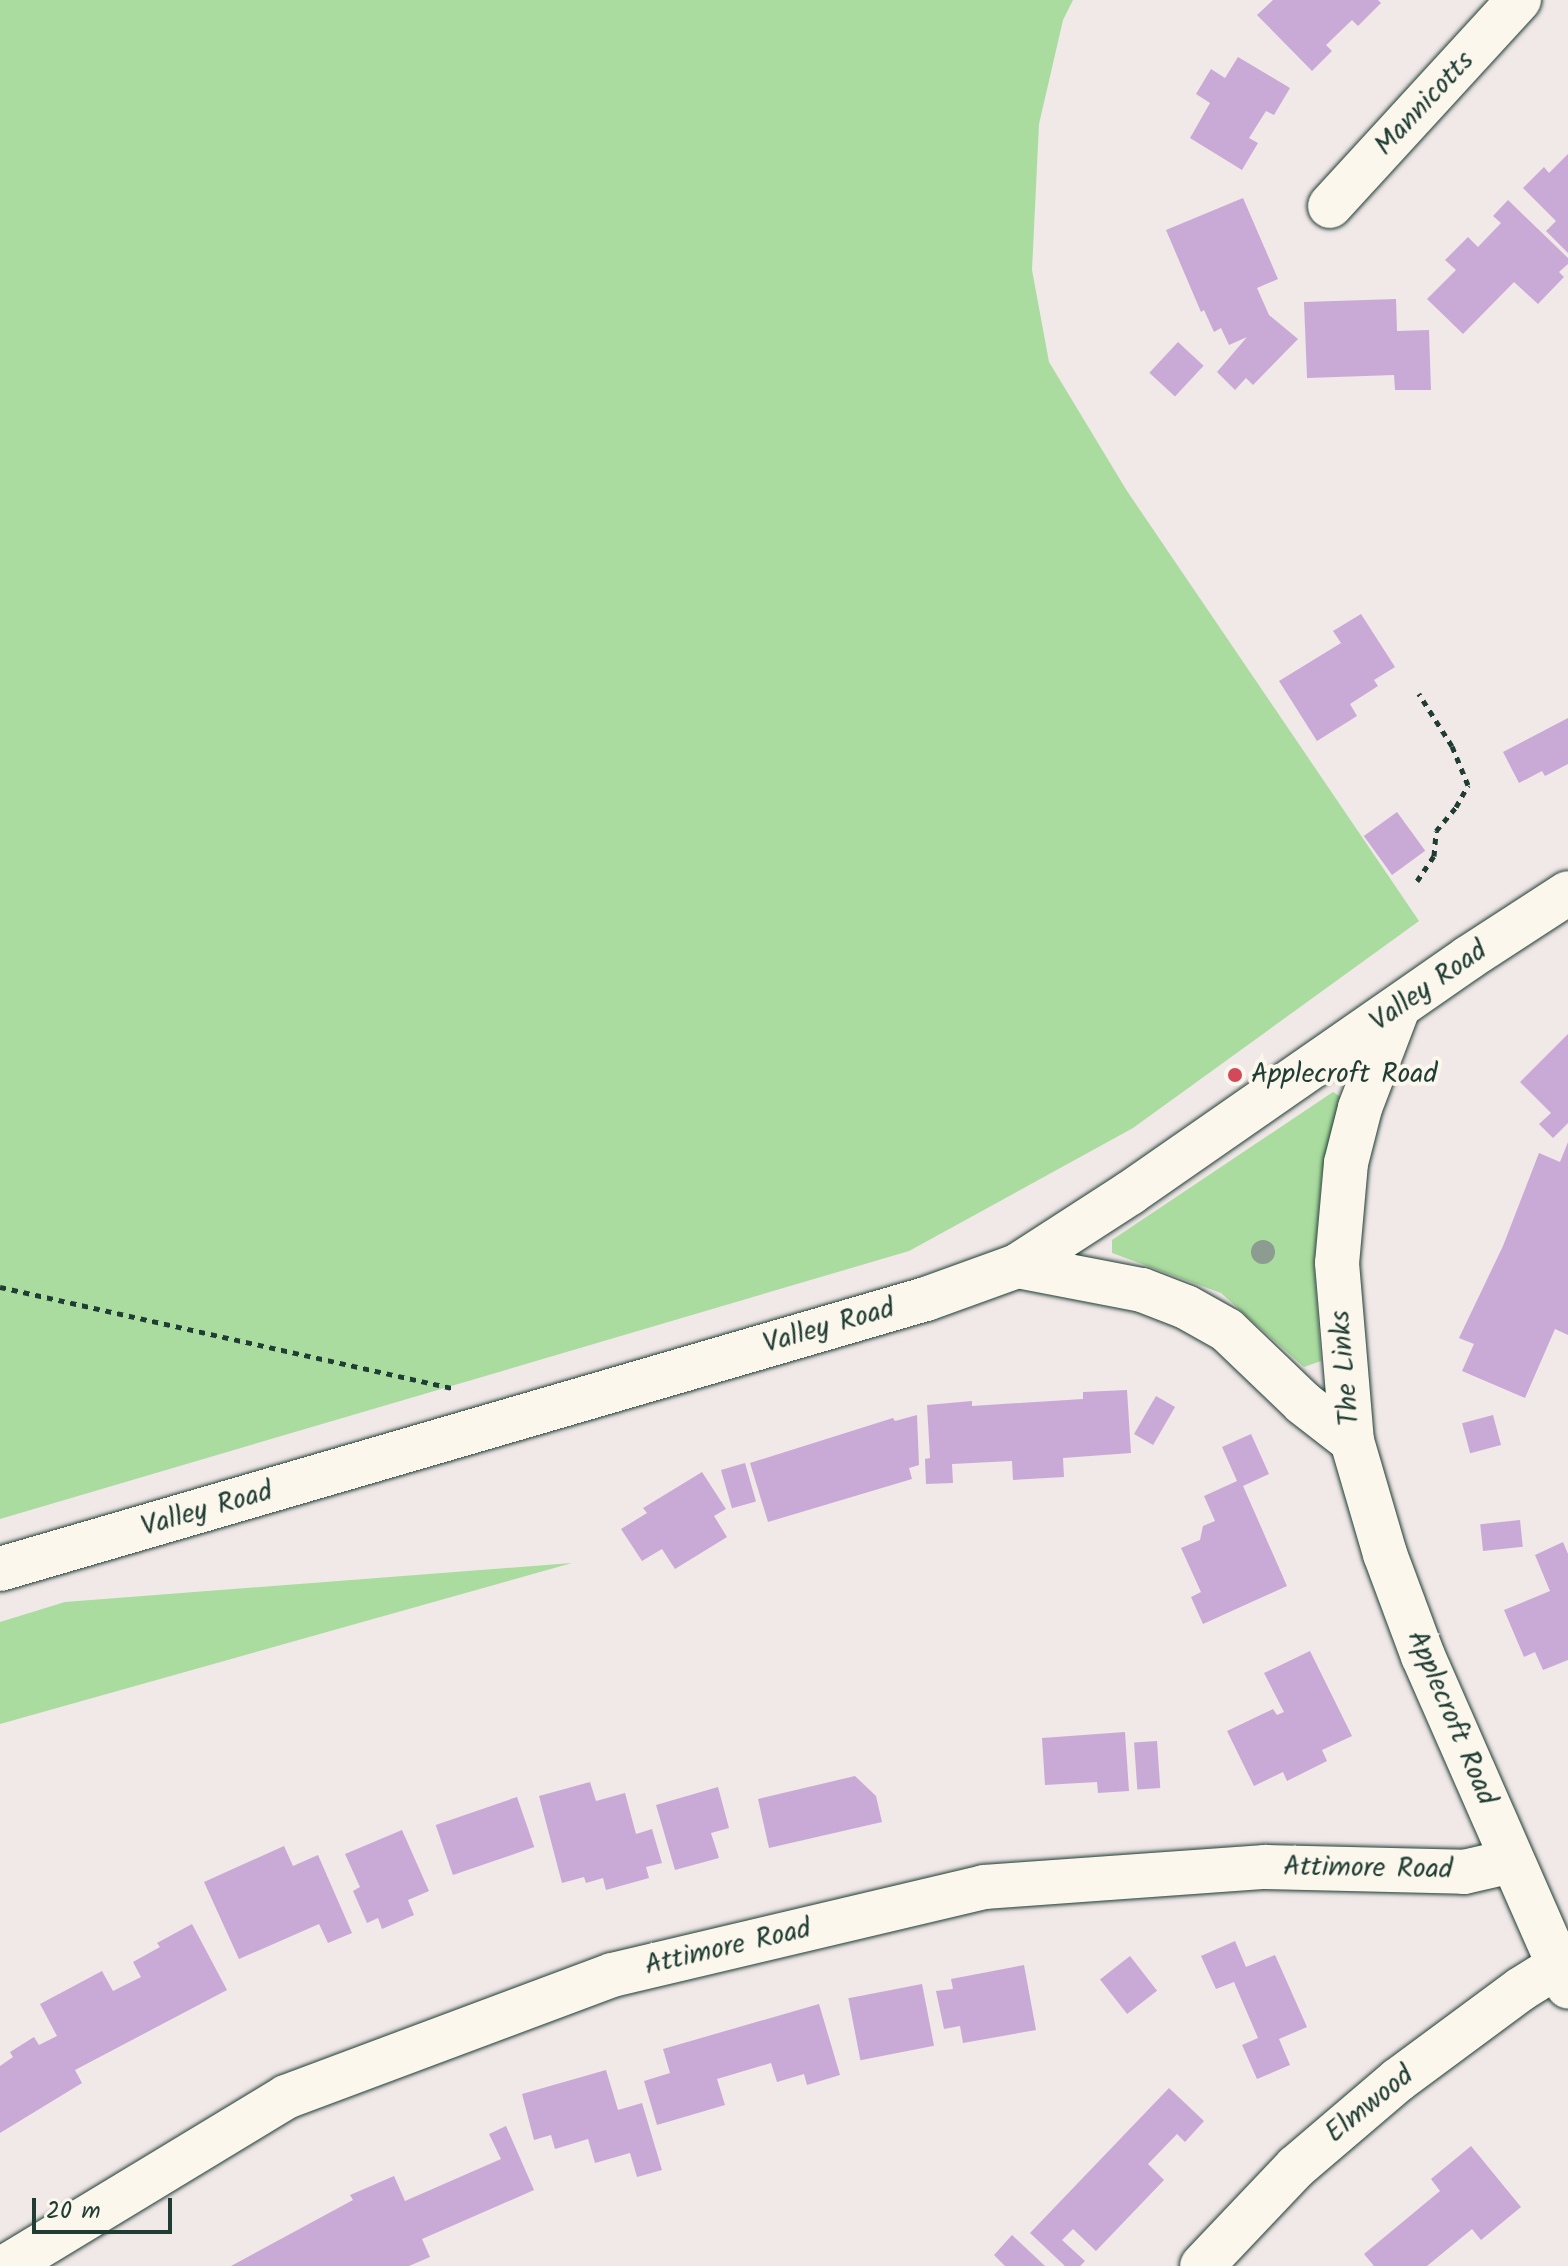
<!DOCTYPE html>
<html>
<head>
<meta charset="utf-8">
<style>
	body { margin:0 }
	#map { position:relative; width:1568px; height:2266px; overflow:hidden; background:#f1e8e8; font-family:Kalam,sans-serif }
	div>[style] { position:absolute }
	.green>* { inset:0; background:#a9dc9e }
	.building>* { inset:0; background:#c9aad6; transform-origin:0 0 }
	.path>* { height:5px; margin-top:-2.5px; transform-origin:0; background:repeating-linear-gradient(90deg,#1f3d34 0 6px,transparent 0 12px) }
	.roads { filter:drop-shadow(0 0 2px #1f3d34) drop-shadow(0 0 2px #1f3d34) }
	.minor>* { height:44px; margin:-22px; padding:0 22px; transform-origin:22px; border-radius:22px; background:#fbf7ec }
	.tertiary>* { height:44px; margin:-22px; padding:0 22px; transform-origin:22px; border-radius:22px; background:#fbf7ec }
	.secondary>* { height:44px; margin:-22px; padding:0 22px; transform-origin:22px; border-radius:22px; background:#fbf7ec }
	.trees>* { width:24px; height:24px; margin:-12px; border-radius:50%; background:#8d9c91 }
	.dots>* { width:22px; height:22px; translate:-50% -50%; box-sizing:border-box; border:4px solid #fbf7ec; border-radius:50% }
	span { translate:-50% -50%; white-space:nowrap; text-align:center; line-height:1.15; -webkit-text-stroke:8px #fbf7ec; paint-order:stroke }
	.street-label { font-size:28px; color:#1f3d34 }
	.poi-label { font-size:28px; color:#1f3d34 }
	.left { translate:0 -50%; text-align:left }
	.scale { position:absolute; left:32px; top:2198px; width:140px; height:36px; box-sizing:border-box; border:4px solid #1f3d34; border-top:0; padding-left:10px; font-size:24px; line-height:28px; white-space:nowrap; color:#1f3d34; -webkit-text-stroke:6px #fbf7ec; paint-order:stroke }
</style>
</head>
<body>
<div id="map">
	<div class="green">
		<i style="clip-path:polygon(0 0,1073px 0,1063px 20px,1039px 124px,1032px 270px,1049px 362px,1127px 491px,1419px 921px,1133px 1128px,909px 1251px,0 1519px)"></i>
		<i style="clip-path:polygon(1333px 1092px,1344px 1099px,1322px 1172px,1314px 1264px,1321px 1361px,1304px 1367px,1221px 1293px,1112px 1253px,1112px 1240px)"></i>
		<i style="clip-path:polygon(572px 1563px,0 1724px,0 1622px,65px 1602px)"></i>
	</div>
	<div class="building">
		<i style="clip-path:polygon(1273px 0,1378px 0,1381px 3px,1358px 26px,1352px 20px,1326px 45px,1332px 51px,1312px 71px,1257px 15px)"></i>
		<i style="clip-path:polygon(1238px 57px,1290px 88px,1274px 115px,1266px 111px,1249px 138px,1258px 143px,1242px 170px,1190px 138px,1210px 103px,1196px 94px,1211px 69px,1225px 78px)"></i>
		<i style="clip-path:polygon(1568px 154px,1568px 253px,1546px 231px,1556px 221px,1523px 188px,1544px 167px,1549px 173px)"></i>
		<i style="clip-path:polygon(1243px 198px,1278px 279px,1257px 288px,1269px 315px,1298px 339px,1253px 385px,1246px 378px,1235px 390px,1217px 372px,1247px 337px,1229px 345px,1221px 328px,1214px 332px,1204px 310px,1201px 312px,1166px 230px)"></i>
		<i style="clip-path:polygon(1508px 200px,1568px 258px,1568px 264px,1559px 272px,1564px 277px,1538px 304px,1514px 282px,1463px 334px,1427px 299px,1456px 270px,1445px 260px,1468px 237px,1478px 247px,1501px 223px,1493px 216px)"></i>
		<i style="clip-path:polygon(1396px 299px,1397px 331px,1429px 330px,1431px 390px,1395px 390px,1394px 375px,1307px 378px,1304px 302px)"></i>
		<i style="left:1178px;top:342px;width:35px;height:42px;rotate:43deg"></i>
		<i style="clip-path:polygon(1361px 614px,1395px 667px,1374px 680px,1378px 686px,1350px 704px,1357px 716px,1317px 741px,1279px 681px,1341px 643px,1333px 631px)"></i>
		<i style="clip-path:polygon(1568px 718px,1568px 764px,1545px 776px,1542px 771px,1519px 783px,1503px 752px)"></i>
		<i style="left:1397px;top:812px;width:48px;height:41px;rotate:54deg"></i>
		<i style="clip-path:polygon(1568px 1034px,1568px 1123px,1553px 1138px,1539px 1124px,1551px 1113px,1520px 1082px)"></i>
		<i style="clip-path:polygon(1568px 1142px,1568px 1335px,1555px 1329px,1525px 1398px,1462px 1371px,1474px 1344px,1459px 1338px,1503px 1246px,1539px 1153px,1560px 1162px)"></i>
		<i style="clip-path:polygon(1127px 1390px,1131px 1453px,1063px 1458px,1064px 1477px,1013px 1480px,1012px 1461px,952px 1464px,953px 1483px,926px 1484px,925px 1459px,930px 1458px,927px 1405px,972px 1401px,972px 1406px,1083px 1399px,1083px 1392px)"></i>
		<i style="left:1156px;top:1396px;width:22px;height:44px;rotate:30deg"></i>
		<i style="clip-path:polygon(917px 1415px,919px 1465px,909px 1468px,912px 1479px,768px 1522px,750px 1463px,893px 1418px,895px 1421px)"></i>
		<i style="left:1493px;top:1415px;width:31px;height:32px;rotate:75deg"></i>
		<i style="clip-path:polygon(1251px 1434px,1269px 1474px,1243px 1486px,1287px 1586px,1203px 1624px,1191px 1597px,1201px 1592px,1181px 1548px,1200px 1540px,1203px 1526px,1215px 1521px,1204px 1496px,1237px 1481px,1222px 1447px)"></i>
		<i style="left:745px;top:1463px;width:40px;height:25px;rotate:74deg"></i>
		<i style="clip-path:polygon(702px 1472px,726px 1509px,714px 1516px,727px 1537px,675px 1569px,662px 1549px,642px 1561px,621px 1529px,647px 1513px,643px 1508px)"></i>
		<i style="left:1520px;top:1520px;width:27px;height:40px;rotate:84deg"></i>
		<i style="clip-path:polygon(1563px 1542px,1568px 1554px,1568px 1660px,1543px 1670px,1535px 1652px,1524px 1657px,1504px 1610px,1550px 1591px,1535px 1555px)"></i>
		<i style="clip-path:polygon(1310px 1651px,1352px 1736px,1322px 1750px,1327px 1761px,1287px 1781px,1283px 1772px,1254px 1786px,1227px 1731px,1273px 1709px,1277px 1715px,1284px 1712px,1264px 1673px)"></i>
		<i style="clip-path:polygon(1125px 1732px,1129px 1791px,1098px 1793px,1097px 1782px,1045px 1785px,1042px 1738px)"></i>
		<i style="left:1157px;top:1741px;width:47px;height:23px;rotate:86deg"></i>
		<i style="clip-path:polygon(855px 1776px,876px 1796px,882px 1822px,769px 1848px,758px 1799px)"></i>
		<i style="clip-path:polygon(590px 1782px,596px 1801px,625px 1793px,636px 1834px,652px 1829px,662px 1863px,646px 1867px,649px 1878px,606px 1890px,603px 1878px,586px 1883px,584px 1877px,562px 1883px,539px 1796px)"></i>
		<i style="clip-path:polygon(718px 1787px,729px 1828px,711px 1833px,719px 1858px,675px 1870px,656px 1805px)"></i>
		<i style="left:517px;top:1797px;width:53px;height:86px;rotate:71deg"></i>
		<i style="clip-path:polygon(402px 1830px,429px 1891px,408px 1900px,414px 1915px,382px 1929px,378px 1918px,367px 1923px,353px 1891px,360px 1887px,345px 1854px)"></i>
		<i style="clip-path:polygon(284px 1846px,293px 1866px,318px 1855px,352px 1933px,328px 1943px,319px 1924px,239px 1959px,204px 1882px)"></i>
		<i style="clip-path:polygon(192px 1924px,227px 1990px,75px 2070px,82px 2083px,0 2133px,0 2066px,13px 2057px,10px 2052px,34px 2037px,39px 2045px,57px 2036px,40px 2004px,102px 1971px,113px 1991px,141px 1977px,133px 1962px,160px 1947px,157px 1943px)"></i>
		<i style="clip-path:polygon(1235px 1941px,1246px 1967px,1275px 1955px,1307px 2027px,1279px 2039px,1290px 2065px,1257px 2079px,1242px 2045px,1258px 2038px,1234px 1982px,1216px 1989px,1201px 1956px)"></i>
		<i style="left:1130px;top:1956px;width:44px;height:38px;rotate:52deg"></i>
		<i style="clip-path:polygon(1024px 1965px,1036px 2030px,963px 2043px,960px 2026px,944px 2029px,936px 1991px,953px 1989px,951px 1979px)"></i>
		<i style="left:922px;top:1984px;width:63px;height:75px;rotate:79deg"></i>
		<i style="clip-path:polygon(819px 2004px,840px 2075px,807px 2085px,804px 2074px,777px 2082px,771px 2063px,717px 2079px,725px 2105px,657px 2125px,644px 2081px,670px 2073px,663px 2049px)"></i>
		<i style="clip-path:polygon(606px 2070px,618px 2110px,642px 2103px,662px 2170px,637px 2177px,630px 2153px,595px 2163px,588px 2139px,555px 2149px,551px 2135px,534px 2140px,522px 2094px)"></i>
		<i style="clip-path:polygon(1169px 2088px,1204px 2121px,1185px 2142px,1177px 2134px,1148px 2164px,1164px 2180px,1096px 2251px,1073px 2229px,1062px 2240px,1085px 2261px,1080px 2266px,1065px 2266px,1030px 2233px)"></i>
		<i style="clip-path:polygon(506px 2126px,534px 2190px,422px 2239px,430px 2257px,409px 2266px,231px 2266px,353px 2200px,350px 2195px,394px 2176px,405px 2201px,501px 2159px,489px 2134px)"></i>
		<i style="clip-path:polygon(1471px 2146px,1521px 2207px,1481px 2240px,1472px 2229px,1427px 2266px,1374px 2266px,1364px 2254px,1440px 2191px,1431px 2179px)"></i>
		<i style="clip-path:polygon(1012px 2235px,1045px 2266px,1005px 2266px,994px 2255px)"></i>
	</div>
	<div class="path">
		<i style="left:1417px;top:881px;width:30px;rotate:-56deg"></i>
		<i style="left:1434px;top:856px;width:25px;rotate:-85deg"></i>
		<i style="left:1436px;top:831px;width:31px;rotate:-50deg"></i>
		<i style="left:1456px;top:807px;width:25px;rotate:-61deg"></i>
		<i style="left:1468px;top:785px;width:42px;rotate:-112.3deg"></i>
		<i style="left:1452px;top:746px;width:62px;rotate:-122.4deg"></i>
		<i style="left:0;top:1287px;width:466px;rotate:12.6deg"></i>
	</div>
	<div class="roads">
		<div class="minor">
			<i style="left:1330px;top:206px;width:280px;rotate:-47.5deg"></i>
			<i style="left:7px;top:2266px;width:326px;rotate:-31.2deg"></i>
			<i style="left:286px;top:2097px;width:348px;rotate:-20.5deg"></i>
			<i style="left:612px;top:1975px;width:382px;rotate:-13.3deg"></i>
			<i style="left:984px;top:1887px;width:282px;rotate:-4.1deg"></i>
			<i style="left:1265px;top:1867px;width:199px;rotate:1.4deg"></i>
			<i style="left:1464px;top:1872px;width:49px;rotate:-12.9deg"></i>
			<i style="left:1202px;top:2266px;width:137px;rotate:-46.5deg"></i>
			<i style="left:1296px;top:2167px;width:134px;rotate:-40.5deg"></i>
			<i style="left:1398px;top:2080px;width:153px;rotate:-36.5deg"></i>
			<i style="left:1521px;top:1989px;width:44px;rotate:-31.9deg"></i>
		</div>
		<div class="tertiary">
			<i style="left:1397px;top:1011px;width:104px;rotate:110.9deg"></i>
			<i style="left:1360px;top:1108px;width:57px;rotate:104.3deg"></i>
			<i style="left:1346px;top:1163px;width:100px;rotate:95.1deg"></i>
			<i style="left:1337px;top:1263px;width:179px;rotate:85.2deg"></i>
			<i style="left:1352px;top:1441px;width:118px;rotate:73.7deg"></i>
			<i style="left:1385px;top:1554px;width:109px;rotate:69.6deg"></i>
			<i style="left:1423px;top:1656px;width:361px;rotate:66.3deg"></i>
			<i style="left:1017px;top:1266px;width:127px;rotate:10.9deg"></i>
			<i style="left:1142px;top:1290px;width:47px;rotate:21.1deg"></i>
			<i style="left:1186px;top:1307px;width:47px;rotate:29.3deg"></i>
			<i style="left:1227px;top:1330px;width:105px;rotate:43.8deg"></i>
			<i style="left:1303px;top:1403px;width:62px;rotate:37.8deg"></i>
		</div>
		<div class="secondary">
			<i style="left:0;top:1569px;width:965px;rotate:-16.26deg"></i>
			<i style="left:926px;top:1299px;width:97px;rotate:-19.9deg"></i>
			<i style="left:1017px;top:1266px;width:135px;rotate:-32.9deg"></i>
			<i style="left:1130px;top:1193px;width:412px;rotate:-34.8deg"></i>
			<i style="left:1468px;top:958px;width:119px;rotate:-33deg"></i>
		</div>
	</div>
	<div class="trees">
		<i style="left:1263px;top:1252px"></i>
	</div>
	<div class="dots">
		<i style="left:1235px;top:1075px;background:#d1495b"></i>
	</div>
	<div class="street-label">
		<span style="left:1425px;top:104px;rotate:-47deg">Mannicotts</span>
		<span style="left:1429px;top:987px;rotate:-35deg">Valley Road</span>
		<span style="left:829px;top:1327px;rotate:-16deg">Valley Road</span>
		<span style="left:1346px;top:1368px;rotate:-95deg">The Links</span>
		<span style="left:207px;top:1510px;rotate:-16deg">Valley Road</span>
		<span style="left:1451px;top:1718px;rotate:67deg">Applecroft Road</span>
		<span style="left:1368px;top:1869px;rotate:1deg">Attimore Road</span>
		<span style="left:728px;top:1948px;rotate:-13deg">Attimore Road</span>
		<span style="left:1370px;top:2105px;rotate:-39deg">Elmwood</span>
	</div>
	<div class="poi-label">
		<span class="left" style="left:1251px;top:1075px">Applecroft Road</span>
	</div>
	<div class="scale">20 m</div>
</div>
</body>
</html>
